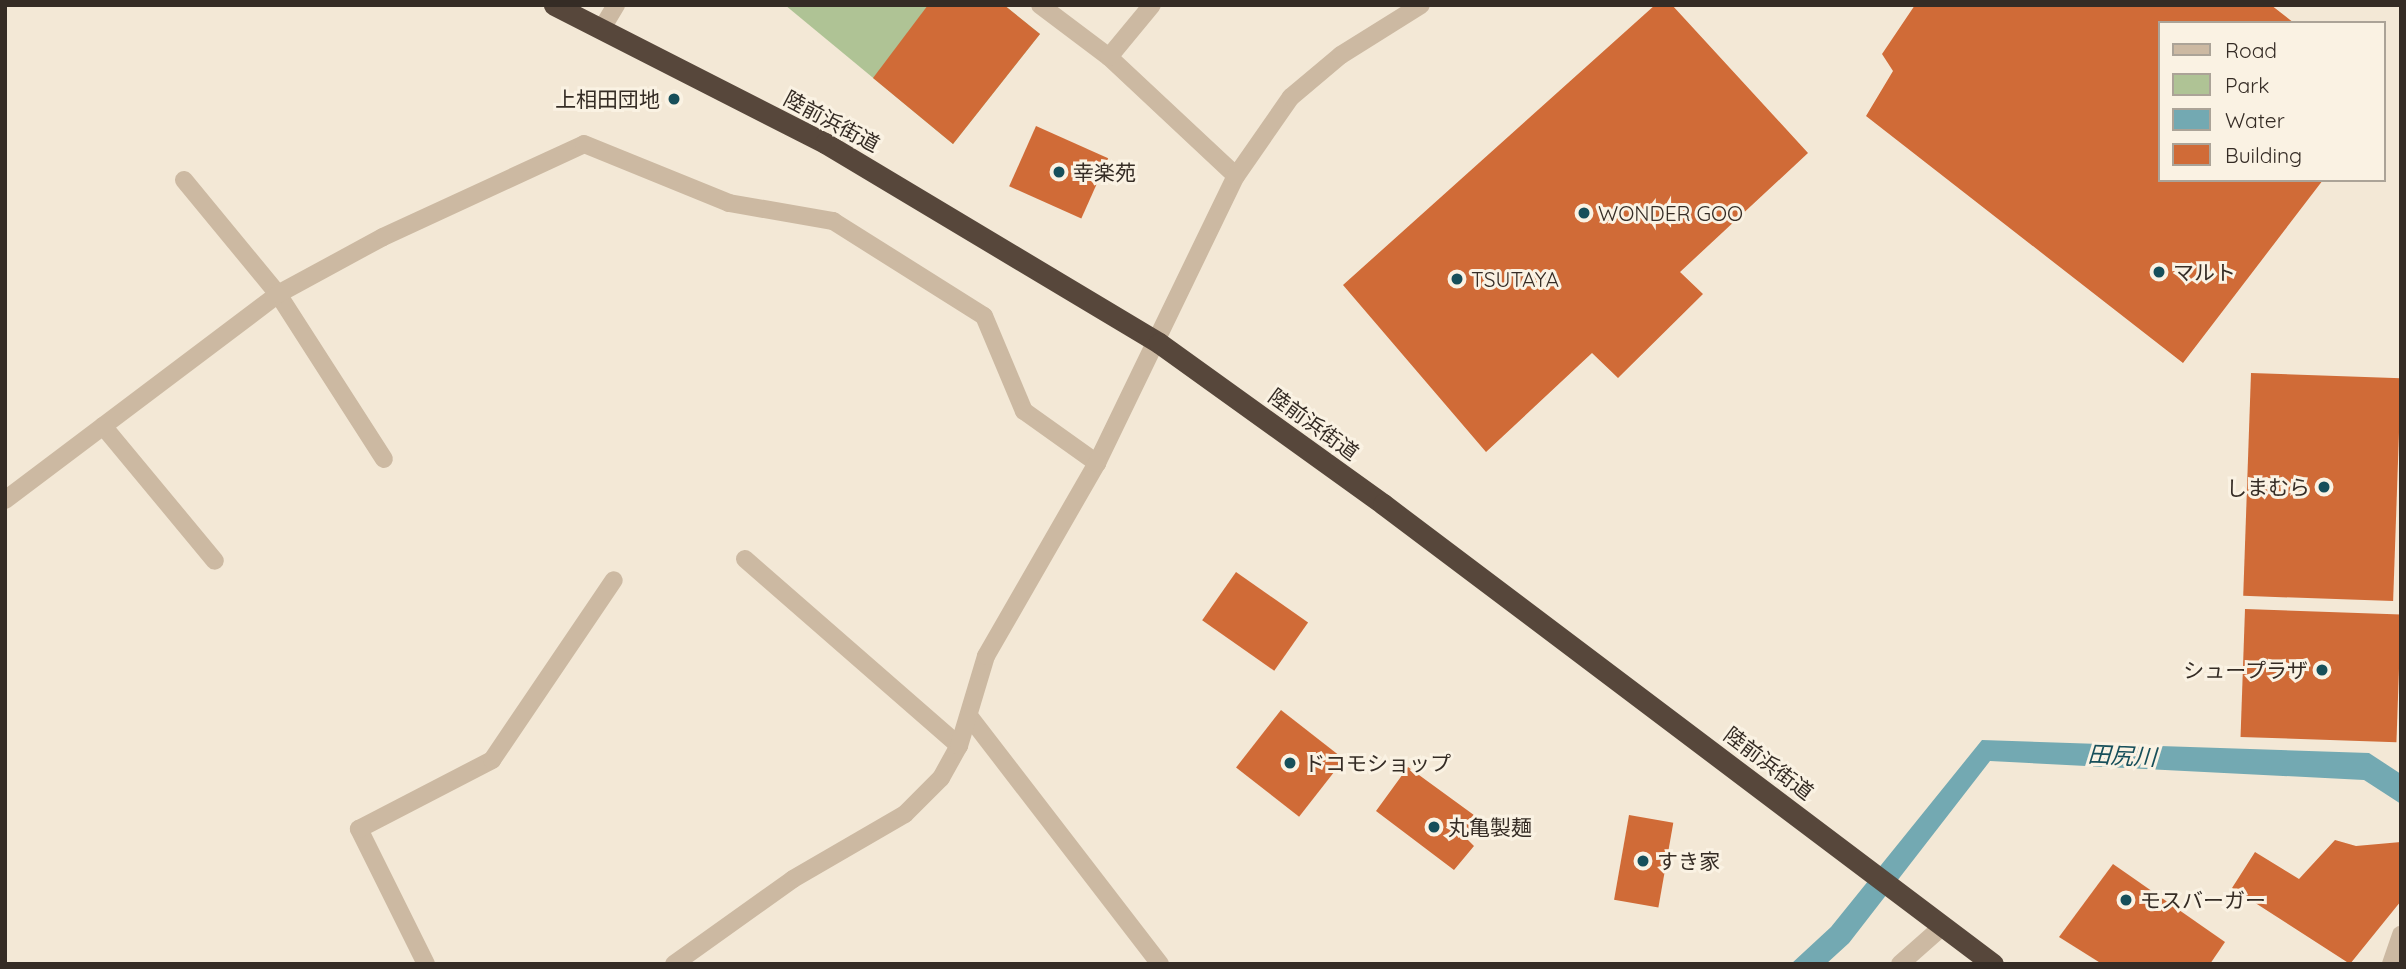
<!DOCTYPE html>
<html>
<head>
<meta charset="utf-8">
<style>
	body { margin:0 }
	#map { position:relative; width:2406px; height:969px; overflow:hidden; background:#f3e8d6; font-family:Quicksand,"Noto Sans JP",sans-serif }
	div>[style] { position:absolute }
	.green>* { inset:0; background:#afc395 }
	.water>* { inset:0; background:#73a9b2 }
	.building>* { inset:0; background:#d06b37; transform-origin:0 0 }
	.minor>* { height:18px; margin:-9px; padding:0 9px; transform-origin:9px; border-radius:9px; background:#ccb9a2 }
	.highway>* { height:21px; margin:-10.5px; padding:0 10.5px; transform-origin:10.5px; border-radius:10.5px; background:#57473b }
	.dots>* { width:19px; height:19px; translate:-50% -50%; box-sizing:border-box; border:4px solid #faf2e3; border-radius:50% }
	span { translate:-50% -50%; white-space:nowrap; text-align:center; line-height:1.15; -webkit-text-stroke:6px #faf2e3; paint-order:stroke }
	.poi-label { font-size:21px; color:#352c25 }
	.right { translate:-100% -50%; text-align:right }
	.left { translate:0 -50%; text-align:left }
	.street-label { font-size:21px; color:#352c25 }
	.water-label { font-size:23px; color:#174f5a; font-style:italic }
	.frame { position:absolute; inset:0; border:7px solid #352c25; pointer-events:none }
	.legend { position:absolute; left:2158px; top:21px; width:228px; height:161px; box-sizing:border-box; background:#faf2e3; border:2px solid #aba397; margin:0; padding:9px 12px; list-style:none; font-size:21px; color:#352c25 }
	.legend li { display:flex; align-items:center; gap:14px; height:35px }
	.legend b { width:35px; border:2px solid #aba397 }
</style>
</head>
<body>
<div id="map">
	<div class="green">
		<i style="clip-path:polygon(785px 5px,1004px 5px,1040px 34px,953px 144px)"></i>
	</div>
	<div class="water">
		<i style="clip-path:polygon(1982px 740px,2369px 753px,2401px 774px,2401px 804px,2364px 780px,1990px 761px,1849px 943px,1826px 964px,1791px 964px,1831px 927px)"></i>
	</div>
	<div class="building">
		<i style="clip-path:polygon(928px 5px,1004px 5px,1040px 34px,953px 144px,873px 78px)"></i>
		<i style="clip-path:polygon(1655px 5px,1672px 5px,1808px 153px,1680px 272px,1703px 294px,1618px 378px,1592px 353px,1486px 452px,1343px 285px)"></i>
		<i style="clip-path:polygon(1915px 5px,2271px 5px,2294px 23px,2159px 23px,2159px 180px,2323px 180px,2183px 363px,1866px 116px,1893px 71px,1882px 54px)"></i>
		<i style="left:1036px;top:126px;width:79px;height:66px;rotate:24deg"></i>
		<i style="left:2251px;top:373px;width:150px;height:223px;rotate:2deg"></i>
		<i style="left:1236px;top:572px;width:88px;height:59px;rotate:35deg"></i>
		<i style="left:2245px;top:609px;width:156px;height:128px;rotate:2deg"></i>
		<i style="left:1281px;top:710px;width:80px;height:73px;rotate:38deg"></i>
		<i style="clip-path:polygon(1408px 767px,1478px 818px,1464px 836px,1474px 846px,1454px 870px,1376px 811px)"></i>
		<i style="left:1629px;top:815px;width:45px;height:86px;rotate:10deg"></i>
		<i style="clip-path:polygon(2335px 840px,2356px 846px,2401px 842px,2401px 901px,2350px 964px,2232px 888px,2255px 852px,2299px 879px)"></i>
		<i style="clip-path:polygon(2113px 864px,2225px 942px,2210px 964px,2102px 964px,2059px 937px)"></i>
	</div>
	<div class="minor">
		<i style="left:1040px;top:5px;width:86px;rotate:37deg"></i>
		<i style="left:1109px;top:57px;width:174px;rotate:43.1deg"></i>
		<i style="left:601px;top:30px;width:29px;rotate:-59deg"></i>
		<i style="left:1109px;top:57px;width:67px;rotate:-50.4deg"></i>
		<i style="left:184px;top:180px;width:148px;rotate:50.5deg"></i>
		<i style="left:278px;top:294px;width:196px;rotate:57.3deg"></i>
		<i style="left:103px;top:426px;width:175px;rotate:50.3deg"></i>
		<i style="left:5px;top:500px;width:342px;rotate:-37deg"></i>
		<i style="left:278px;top:294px;width:119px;rotate:-28.5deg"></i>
		<i style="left:383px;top:237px;width:221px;rotate:-24.8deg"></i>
		<i style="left:584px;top:144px;width:157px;rotate:22.1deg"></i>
		<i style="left:729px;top:203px;width:106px;rotate:9.8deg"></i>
		<i style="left:833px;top:221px;width:178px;rotate:32.2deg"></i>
		<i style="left:984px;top:316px;width:103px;rotate:67.2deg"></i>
		<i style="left:1024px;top:411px;width:90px;rotate:35.5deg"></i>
		<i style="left:745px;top:559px;width:284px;rotate:41.1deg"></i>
		<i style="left:969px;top:716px;width:313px;rotate:52.4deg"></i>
		<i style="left:426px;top:964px;width:151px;rotate:-116.4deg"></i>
		<i style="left:359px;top:829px;width:150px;rotate:-27.4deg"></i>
		<i style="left:492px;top:760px;width:217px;rotate:-55.9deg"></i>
		<i style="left:674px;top:964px;width:146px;rotate:-35.5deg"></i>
		<i style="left:793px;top:879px;width:129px;rotate:-30.1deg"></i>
		<i style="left:905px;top:814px;width:51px;rotate:-45deg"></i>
		<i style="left:941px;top:778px;width:37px;rotate:-61deg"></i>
		<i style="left:959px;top:746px;width:94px;rotate:-73.3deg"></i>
		<i style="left:986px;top:656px;width:223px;rotate:-60.1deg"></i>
		<i style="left:1097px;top:463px;width:319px;rotate:-64.2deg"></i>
		<i style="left:1236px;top:176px;width:96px;rotate:-55.2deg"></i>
		<i style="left:1291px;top:97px;width:65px;rotate:-40deg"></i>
		<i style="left:1341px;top:55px;width:94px;rotate:-32deg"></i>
		<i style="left:1900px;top:964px;width:57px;rotate:-41.5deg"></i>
		<i style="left:2391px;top:964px;width:31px;rotate:-71deg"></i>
	</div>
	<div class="highway">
		<i style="left:554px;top:5px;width:304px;rotate:27deg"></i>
		<i style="left:825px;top:143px;width:389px;rotate:30.9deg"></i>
		<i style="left:1159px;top:343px;width:276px;rotate:35.7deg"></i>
		<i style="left:1383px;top:504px;width:764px;rotate:37.02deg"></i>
	</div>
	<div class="dots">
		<i style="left:674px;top:99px;background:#174f5a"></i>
		<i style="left:1059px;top:172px;background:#174f5a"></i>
		<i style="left:1584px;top:213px;background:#174f5a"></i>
		<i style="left:2159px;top:272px;background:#174f5a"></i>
		<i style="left:1457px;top:279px;background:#174f5a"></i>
		<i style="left:2324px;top:487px;background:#174f5a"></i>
		<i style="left:2322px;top:670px;background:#174f5a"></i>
		<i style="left:1290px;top:763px;background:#174f5a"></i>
		<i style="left:1434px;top:827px;background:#174f5a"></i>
		<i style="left:1643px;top:861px;background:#174f5a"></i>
		<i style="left:2126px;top:900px;background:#174f5a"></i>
	</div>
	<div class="poi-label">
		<span class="right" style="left:660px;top:99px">上相田団地</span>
		<span class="left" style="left:1073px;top:172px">幸楽苑</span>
		<span class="left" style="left:1598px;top:213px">WONDER GOO</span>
		<span class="left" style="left:2173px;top:272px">マルト</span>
		<span class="left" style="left:1471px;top:279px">TSUTAYA</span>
		<span class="right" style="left:2310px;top:487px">しまむら</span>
		<span class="right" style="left:2308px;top:670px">シュープラザ</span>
		<span class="left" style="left:1304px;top:763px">ドコモショップ</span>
		<span class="left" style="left:1448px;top:827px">丸亀製麺</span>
		<span class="left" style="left:1657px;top:861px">すき家</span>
		<span class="left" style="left:2140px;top:900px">モスバーガー</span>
	</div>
	<div class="street-label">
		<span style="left:832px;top:121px;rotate:28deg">陸前浜街道</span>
		<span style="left:1314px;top:424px;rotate:36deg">陸前浜街道</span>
		<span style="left:1769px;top:763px;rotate:37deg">陸前浜街道</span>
	</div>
	<div class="water-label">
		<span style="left:2122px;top:756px;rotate:3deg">田尻川</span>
	</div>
	<div class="frame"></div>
	<ul class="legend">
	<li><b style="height:9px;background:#ccb9a2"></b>Road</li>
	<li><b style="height:19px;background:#afc395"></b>Park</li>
	<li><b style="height:19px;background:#73a9b2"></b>Water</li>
	<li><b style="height:19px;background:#d06b37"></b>Building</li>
	</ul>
</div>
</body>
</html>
